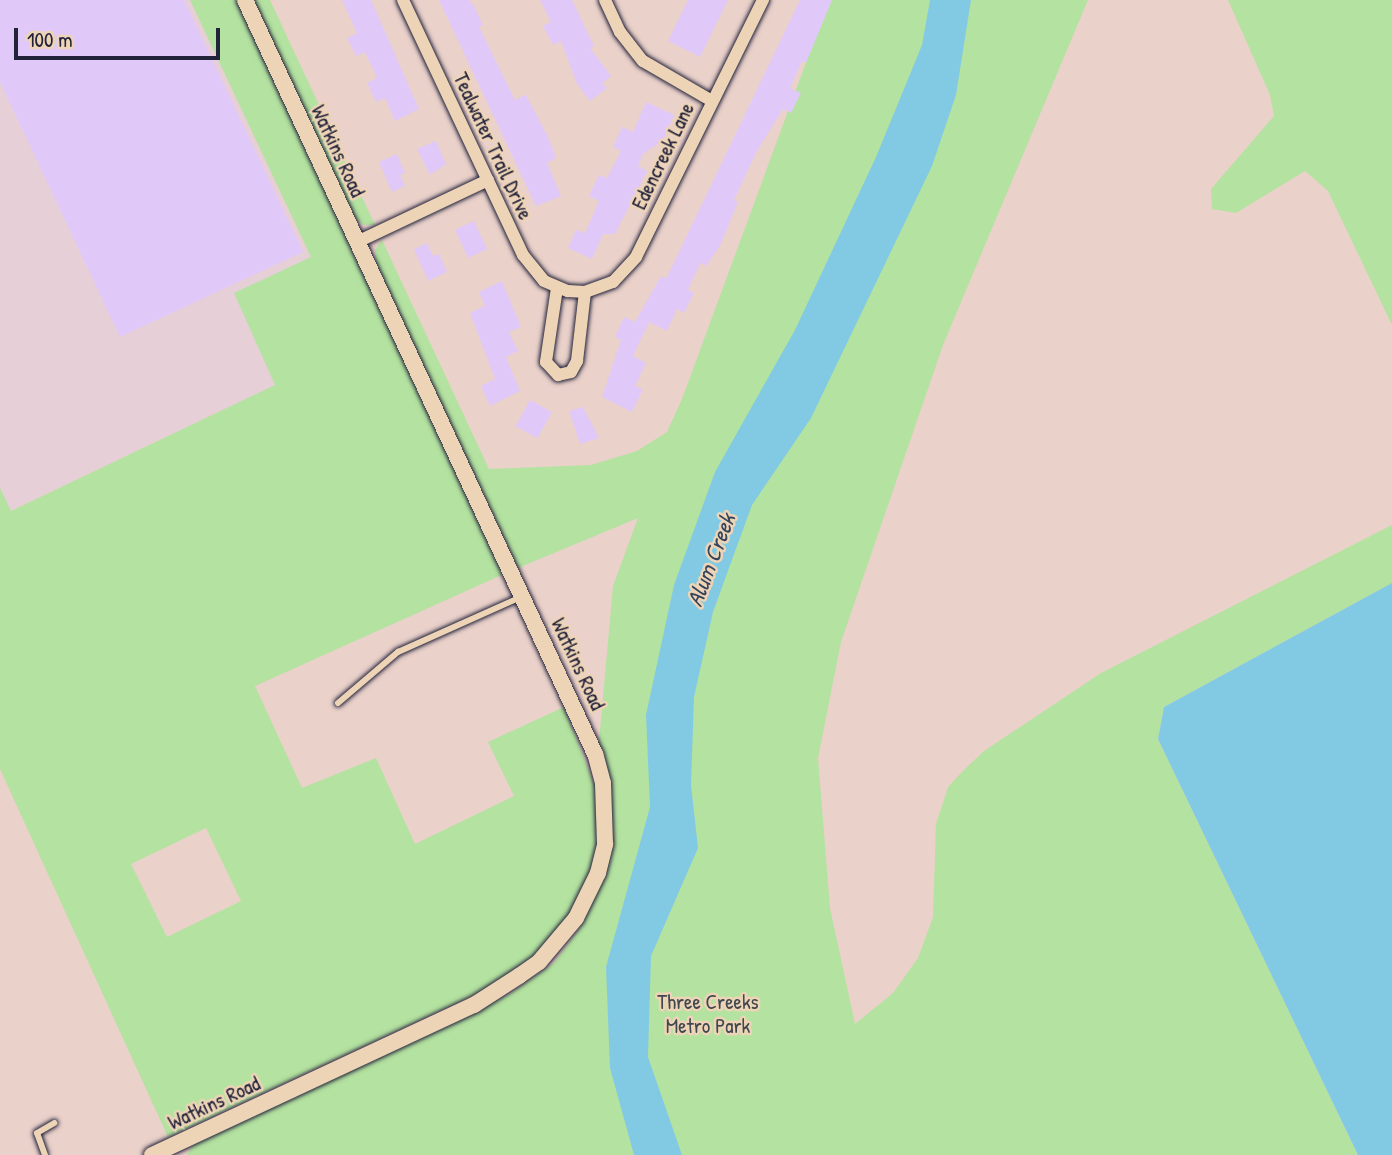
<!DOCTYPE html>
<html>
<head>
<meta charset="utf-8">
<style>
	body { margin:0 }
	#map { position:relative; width:1392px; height:1155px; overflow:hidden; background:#ead1ca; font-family:"Patrick Hand",sans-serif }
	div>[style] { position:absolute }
	.built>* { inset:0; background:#e7cfd8 }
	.green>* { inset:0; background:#b4e2a0 }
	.water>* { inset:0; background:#82cae3 }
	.building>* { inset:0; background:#e0c9f9; transform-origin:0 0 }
	.roads { filter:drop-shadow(0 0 2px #22223b) drop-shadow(0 0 2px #22223b) }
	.service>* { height:6px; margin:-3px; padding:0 3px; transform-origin:3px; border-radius:3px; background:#eed4b6 }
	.minor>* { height:12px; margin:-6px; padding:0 6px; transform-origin:6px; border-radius:6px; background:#eed4b6 }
	.tertiary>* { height:16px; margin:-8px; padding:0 8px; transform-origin:8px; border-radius:8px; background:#eed4b6 }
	span { translate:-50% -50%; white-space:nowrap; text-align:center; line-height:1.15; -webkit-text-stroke:5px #eed4b6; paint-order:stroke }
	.street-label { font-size:21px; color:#22223b }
	.park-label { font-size:21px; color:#3f484f }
	.water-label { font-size:23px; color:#35445d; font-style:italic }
	.scale { position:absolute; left:14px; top:28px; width:206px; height:32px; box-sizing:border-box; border:4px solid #22223b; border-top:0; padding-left:9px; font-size:21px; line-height:24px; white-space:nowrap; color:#22223b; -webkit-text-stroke:5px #eed4b6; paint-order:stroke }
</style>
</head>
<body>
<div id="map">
	<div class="built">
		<i style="clip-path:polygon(0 0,190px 0,311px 258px,275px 385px,10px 511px,0 488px)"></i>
	</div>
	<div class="green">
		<i style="clip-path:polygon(evenodd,190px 0,237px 0,504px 574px,255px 686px,302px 788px,376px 758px,415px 844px,514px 796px,488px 742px,564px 707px,595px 786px,613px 586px,638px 518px,518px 568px,376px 264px,375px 250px,382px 240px,489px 469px,591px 465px,637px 451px,667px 432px,682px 399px,829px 0,1088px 0,943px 345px,841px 642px,818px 758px,830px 908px,855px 1024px,893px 993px,918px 958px,933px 917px,936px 824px,948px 787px,963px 771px,984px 751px,1101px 673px,1392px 525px,1392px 583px,1164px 707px,1158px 739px,1358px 1155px,187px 1155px,193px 1144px,508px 995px,554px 963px,582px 925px,586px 881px,571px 913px,539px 954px,489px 988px,168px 1137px,0 769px,0 488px,11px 511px,275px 385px,234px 293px,311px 257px,190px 0,206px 828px,241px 901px,167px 937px,131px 864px,206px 828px)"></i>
		<i style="clip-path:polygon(251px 0,270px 0,375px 225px,364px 225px,354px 218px)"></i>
		<i style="clip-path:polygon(1228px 0,1392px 0,1392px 325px,1328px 191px,1305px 171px,1236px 213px,1212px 209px,1211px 189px,1274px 116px,1270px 95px)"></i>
	</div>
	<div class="water">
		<i style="clip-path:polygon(930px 0,971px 0,956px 95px,932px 166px,811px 418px,752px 505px,713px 612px,694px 697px,691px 785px,698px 848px,651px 956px,648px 1057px,682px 1155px,634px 1155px,610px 1068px,606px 967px,650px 807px,646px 715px,674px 585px,715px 472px,795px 330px,876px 157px,922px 45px)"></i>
		<i style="clip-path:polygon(1392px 583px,1392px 1155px,1358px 1155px,1158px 739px,1164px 707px)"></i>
	</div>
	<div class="building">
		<i style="clip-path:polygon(0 0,184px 0,303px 252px,120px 337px,0 82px)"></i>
		<i style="clip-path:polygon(342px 0,371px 0,419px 109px,395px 121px,385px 98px,376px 102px,367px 83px,377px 78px,365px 52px,356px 56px,347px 38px,357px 33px)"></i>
		<i style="clip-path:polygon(439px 0,469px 0,474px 6px,483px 25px,479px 27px,515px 100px,526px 95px,548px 137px,556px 158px,547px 163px,561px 196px,536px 206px)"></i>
		<i style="clip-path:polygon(540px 0,572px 0,594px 46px,590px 48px,611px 76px,602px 83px,607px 88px,590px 101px,577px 84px,561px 41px,553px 45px,543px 26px,551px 22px)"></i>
		<i style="clip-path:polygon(688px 0,728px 0,700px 57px,668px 41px)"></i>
		<i style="clip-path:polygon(800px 0,832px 0,806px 63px,802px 61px,790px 88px,801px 93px,791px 113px,783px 109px,757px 151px,734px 200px,738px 202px,720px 246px,706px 266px,700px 263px,688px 290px,694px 293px,684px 313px,677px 309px,667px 331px,649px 322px,633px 356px,646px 363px,635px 386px,643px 389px,632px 412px,602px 397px,621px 340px,615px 337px,624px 317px,635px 322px,661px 276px,666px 279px)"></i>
		<i style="clip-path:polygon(646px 102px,674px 115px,663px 140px,643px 154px,638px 166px,647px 171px,615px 234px,603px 234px,592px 259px,568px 248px,576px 230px,585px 233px,599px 201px,589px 196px,599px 175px,607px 178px,621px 151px,613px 147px,622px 127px,633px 132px)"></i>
		<i style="clip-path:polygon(436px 141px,446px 164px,430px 175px,417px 149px)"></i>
		<i style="clip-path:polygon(397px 154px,405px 173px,400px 175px,405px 186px,392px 192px,379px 162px)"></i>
		<i style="left:474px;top:221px;width:31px;height:21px;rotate:65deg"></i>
		<i style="clip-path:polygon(427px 243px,433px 256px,439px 254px,447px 272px,428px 281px,414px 249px)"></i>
		<i style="clip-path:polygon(502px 281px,521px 327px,509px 332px,518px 351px,506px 357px,520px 391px,490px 406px,481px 386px,495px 379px,470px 313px,485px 306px,479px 292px)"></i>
		<i style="left:530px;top:400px;width:25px;height:30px;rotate:29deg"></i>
		<i style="clip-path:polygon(583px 407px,599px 438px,580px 444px,569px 411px)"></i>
	</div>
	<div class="roads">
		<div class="service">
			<i style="left:338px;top:703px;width:79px;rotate:-40.4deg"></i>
			<i style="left:398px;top:652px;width:135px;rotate:-24.1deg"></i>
			<i style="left:45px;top:1155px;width:23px;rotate:-110deg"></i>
			<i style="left:37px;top:1133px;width:20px;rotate:-30deg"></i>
		</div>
		<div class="minor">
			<i style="left:403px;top:0;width:282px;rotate:64.8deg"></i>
			<i style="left:523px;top:255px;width:33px;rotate:51deg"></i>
			<i style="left:544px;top:281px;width:26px;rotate:23deg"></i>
			<i style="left:568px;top:291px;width:17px;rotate:3deg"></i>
			<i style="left:585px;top:292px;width:30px;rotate:-20deg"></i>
			<i style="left:613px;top:282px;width:34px;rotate:-47deg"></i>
			<i style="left:636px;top:257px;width:287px;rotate:-63.7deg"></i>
			<i style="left:605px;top:0;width:35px;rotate:65deg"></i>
			<i style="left:620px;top:32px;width:37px;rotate:52deg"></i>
			<i style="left:643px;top:61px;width:80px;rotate:30.1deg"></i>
			<i style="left:357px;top:242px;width:145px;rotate:-25.3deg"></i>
			<i style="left:557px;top:288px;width:75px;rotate:98.5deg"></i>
			<i style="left:546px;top:362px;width:18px;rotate:47deg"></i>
			<i style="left:558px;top:375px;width:13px;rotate:-13deg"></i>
			<i style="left:571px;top:372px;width:13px;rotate:-61deg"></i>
			<i style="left:577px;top:361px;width:69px;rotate:-83.4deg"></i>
		</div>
		<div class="tertiary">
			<i style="left:152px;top:1155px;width:355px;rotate:-25deg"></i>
			<i style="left:474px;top:1005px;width:54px;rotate:-32.8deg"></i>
			<i style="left:519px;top:976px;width:24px;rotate:-35deg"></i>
			<i style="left:539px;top:962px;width:57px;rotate:-49.9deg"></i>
			<i style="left:576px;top:918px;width:50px;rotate:-63.9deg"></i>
			<i style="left:598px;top:873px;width:30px;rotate:-76deg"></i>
			<i style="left:605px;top:844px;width:61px;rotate:-91.9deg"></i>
			<i style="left:603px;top:783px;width:30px;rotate:-105deg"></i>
			<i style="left:595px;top:754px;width:831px;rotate:-114.9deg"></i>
		</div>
	</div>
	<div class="street-label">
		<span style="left:493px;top:146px;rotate:65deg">Tealwater Trail Drive</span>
		<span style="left:338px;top:151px;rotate:65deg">Watkins Road</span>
		<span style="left:663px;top:156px;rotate:-64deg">Edencreek Lane</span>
		<span style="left:578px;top:664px;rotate:65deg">Watkins Road</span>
		<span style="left:214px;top:1103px;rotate:-25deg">Watkins Road</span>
	</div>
	<div class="park-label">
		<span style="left:708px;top:1014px">Three Creeks<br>Metro Park</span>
	</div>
	<div class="water-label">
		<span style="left:711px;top:560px;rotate:-69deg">Alum Creek</span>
	</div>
	<div class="scale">100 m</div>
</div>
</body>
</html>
